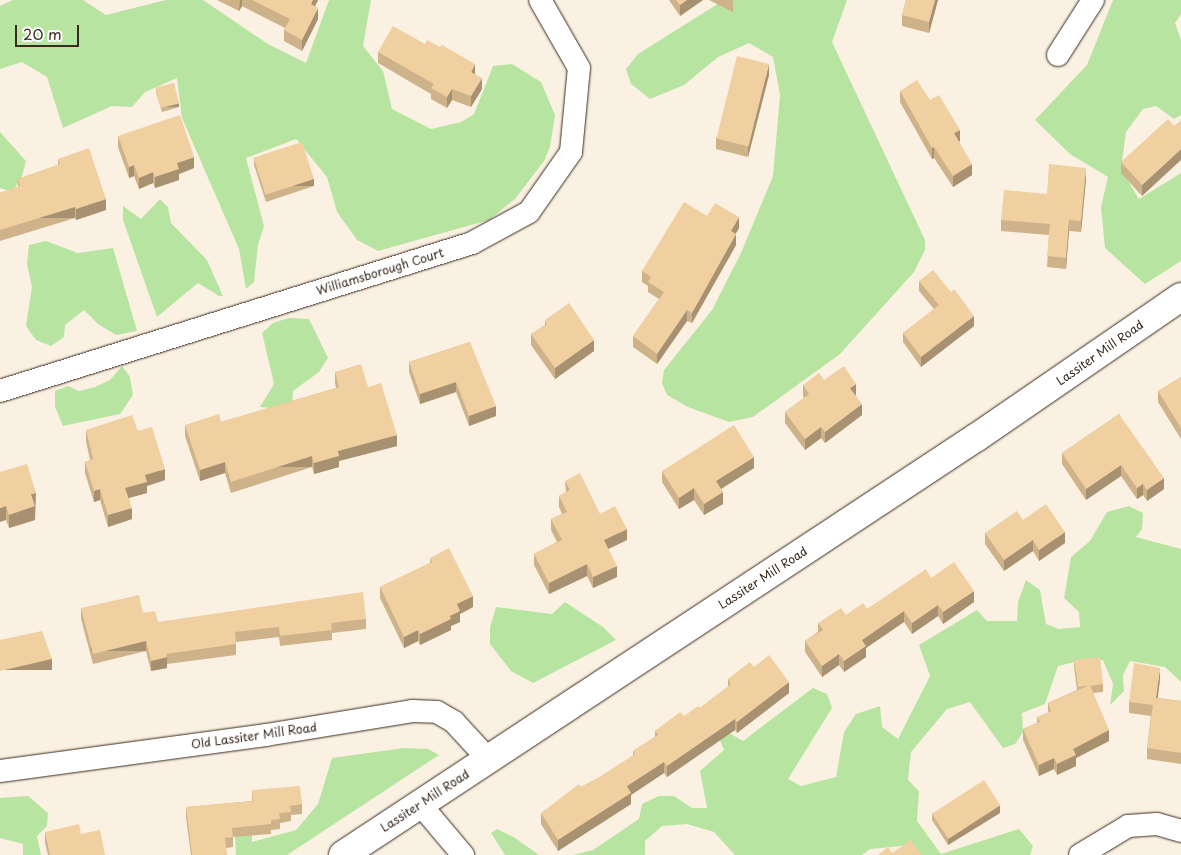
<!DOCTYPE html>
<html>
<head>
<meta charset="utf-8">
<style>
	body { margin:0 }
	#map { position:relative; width:1181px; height:855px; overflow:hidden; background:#faf1e3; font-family:"Playpen Sans",sans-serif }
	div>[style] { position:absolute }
	.green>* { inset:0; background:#b8e4a2 }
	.roads { filter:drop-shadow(0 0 1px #3b2a1e) drop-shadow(0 0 1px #3b2a1e) }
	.street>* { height:22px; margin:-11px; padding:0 11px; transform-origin:11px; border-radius:11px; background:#fff }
	.secondary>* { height:28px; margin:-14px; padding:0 14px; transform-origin:14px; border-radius:14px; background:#fff }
	.wall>* { inset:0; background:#ceb28a }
	.shaded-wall>* { inset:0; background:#a89171; transform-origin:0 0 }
	.building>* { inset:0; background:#f0cfa1; transform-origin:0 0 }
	span { translate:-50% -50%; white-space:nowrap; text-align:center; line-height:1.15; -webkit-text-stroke:4px #fff; paint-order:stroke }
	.street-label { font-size:12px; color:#3b2a1e }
	.scale { position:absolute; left:15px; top:25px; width:64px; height:22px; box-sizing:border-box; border:2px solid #3b2a1e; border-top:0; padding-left:6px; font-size:15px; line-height:18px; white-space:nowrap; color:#3b2a1e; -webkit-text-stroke:4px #fff; paint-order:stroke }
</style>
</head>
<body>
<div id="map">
	<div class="green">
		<i style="clip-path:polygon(13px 0,83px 0,106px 15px,166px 0,203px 0,268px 44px,306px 63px,329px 0,371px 0,363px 46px,383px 71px,392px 109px,431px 129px,461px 122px,474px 114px,493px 66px,512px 64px,541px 82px,555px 115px,550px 147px,544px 161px,515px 199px,489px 220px,378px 251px,357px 240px,337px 212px,327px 177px,296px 139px,246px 158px,264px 226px,258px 245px,254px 282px,246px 289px,239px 249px,182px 118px,177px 78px,145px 92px,132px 107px,112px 106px,63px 128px,47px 77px,22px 62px,0 69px,0 6px)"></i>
		<i style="clip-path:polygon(724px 0,847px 0,832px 42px,925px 240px,925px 250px,914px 272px,840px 354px,753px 417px,729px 422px,688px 407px,667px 395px,662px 383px,664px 370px,712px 310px,741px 253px,773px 176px,780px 95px,773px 57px,749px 43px,718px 57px,684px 85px,650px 99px,631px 84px,626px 69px,638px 54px)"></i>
		<i style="clip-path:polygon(1113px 0,1181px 0,1181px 14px,1175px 23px,1181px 40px,1181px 115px,1174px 119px,1156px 106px,1143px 109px,1126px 132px,1121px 169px,1139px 199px,1181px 173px,1181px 261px,1145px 284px,1105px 248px,1101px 207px,1108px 177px,1070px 154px,1035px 120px,1087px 65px)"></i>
		<i style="clip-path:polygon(0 132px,26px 161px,21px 179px,12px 192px,0 188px)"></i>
		<i style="clip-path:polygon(160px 199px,168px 207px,171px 223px,207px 260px,223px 296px,219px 296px,198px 283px,157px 317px,123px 220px,123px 206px,141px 219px)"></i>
		<i style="clip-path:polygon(46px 241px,78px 253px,113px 248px,137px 331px,116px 335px,98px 324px,84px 310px,65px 325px,64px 337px,51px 346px,36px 340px,26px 326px,32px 287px,27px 264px,29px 245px)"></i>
		<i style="clip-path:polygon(288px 318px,309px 319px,328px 358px,319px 372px,293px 391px,292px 410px,260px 407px,274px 384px,262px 333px,273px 323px)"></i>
		<i style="clip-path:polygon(122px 366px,130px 377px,133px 395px,120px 414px,63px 426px,55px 407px,55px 391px,68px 386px,79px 391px,95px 387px,110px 380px)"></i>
		<i style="clip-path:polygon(1129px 506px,1143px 513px,1142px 529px,1136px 537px,1181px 549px,1181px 682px,1165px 667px,1130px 661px,1123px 675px,1124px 691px,1110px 705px,1113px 684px,1103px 660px,1083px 660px,1058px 666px,1045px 704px,1022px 713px,1023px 732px,1015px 744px,1003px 748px,970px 702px,947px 709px,911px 752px,908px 780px,919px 791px,917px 821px,941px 854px,1019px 829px,1033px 846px,1030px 855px,919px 855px,911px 845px,870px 849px,862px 855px,735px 855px,714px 832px,687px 824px,662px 826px,645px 841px,645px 855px,573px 855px,593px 850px,639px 819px,642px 804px,659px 796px,674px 796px,692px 808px,707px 808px,700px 771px,724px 750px,713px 724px,743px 741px,813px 688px,827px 694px,832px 708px,788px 779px,801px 786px,836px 777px,844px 732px,856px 714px,880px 706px,882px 727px,898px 739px,930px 676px,919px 645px,977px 610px,987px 621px,1017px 621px,1018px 602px,1026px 580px,1040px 590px,1046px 624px,1059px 629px,1080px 627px,1079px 612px,1064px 598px,1071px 557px,1090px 541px,1107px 512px)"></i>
		<i style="clip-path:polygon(565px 602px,603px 627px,616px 640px,533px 683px,511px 671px,490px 644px,490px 627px,496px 607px,552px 614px)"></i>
		<i style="clip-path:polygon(404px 748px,428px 749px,439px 755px,287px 855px,236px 855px,234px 813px,252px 816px,252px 842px,296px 830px,318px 804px,332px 758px)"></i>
		<i style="clip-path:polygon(28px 796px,48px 813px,47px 826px,37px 836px,41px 855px,23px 855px,23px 844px,0 838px,0 798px)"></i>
		<i style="clip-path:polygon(497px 829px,515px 838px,539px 855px,505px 855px,491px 833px)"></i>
	</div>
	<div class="roads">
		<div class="street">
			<i style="left:1058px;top:55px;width:65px;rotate:-57.5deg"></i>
			<i style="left:0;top:391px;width:495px;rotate:-17.4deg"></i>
			<i style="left:472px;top:243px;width:65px;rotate:-28.5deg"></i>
			<i style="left:529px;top:212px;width:73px;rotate:-55deg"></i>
			<i style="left:571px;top:152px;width:84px;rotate:-84.6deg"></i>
			<i style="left:579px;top:68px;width:78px;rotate:-119.8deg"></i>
			<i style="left:0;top:771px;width:268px;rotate:-7.7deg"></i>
			<i style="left:266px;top:735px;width:148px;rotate:-9.3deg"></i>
			<i style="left:412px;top:711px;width:25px;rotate:2deg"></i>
			<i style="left:437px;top:712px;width:20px;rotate:30deg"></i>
			<i style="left:454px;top:722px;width:50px;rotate:47.4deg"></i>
			<i style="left:420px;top:804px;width:67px;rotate:49.9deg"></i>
			<i style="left:1080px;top:855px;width:56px;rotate:-31.1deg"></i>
			<i style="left:1128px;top:826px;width:29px;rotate:-4deg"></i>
			<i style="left:1157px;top:824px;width:25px;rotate:16deg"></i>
		</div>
		<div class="secondary">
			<i style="left:343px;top:855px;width:759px;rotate:-33.4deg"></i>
			<i style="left:977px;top:437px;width:247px;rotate:-34.5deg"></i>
		</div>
	</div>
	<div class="wall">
		<i style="clip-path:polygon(217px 0,318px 0,315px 6px,318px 19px,302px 51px,284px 41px,284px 30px,285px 28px,242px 6px,239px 11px)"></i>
		<i style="clip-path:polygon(669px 0,703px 0,680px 16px)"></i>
		<i style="clip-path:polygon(709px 0,732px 0,733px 1px,733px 12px)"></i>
		<i style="clip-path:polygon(906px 0,938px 0,929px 33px,902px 26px,902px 15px)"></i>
		<i style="clip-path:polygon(378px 52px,475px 74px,482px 89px,471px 107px,452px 100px,447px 108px,431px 99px,431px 94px,378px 63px)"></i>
		<i style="clip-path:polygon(769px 75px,748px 157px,716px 149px,716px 138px)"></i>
		<i style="clip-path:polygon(156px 88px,179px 107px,162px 112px,156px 92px)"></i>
		<i style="clip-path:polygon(900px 91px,930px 100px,960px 141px,959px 141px,972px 175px,953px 187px,934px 158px,932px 159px,900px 102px)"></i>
		<i style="clip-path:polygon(1174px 126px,1142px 196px,1121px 173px,1121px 162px)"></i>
		<i style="clip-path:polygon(118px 136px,194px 168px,179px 174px,179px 180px,155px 188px,153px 183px,139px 189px,134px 176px,129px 178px,118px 147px)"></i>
		<i style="clip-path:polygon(254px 158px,314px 186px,266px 202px,254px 165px)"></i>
		<i style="clip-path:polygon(58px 159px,106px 210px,76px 220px,75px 218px,0 241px,0 193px,18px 187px,18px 179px,58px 165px)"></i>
		<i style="clip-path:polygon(1086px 179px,1081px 232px,1069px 231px,1066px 269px,1047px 267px,1049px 235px,1001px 231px,1001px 220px,1047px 194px)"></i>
		<i style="clip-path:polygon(707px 216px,739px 228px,735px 234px,736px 245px,692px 323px,687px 321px,657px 364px,633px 347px,633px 336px,659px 299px,648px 292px,648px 286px,642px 282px,642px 271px)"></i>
		<i style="clip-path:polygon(919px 281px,974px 326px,921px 367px,903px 342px,903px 333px,934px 309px,919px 291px)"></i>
		<i style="clip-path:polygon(545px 320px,594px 351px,555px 379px,531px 345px,531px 334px,545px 325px)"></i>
		<i style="clip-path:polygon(470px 342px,496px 416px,469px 426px,456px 392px,420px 404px,409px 372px,409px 362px)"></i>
		<i style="clip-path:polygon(335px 372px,368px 387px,397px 446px,339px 461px,339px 467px,314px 474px,312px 467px,231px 493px,225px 473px,200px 481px,185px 436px,185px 425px,221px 422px,336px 388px,335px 383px)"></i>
		<i style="clip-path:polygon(1181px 377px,1181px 439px,1158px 402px,1158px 391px)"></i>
		<i style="clip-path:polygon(824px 380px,856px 395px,856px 396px,862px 415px,825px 443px,821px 438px,805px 450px,785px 423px,785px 412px,804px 398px,803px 396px,803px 385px)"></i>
		<i style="clip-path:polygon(1119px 414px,1164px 489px,1147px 501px,1143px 495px,1137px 499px,1121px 476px,1086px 500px,1062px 464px,1062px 453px)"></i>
		<i style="clip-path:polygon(86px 430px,138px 431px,165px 480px,147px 486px,147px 493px,129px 498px,132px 519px,108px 527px,100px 500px,94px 502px,85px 473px,85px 462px,90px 460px,86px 441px)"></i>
		<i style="clip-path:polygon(754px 468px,721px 489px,723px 504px,704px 515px,694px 500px,679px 509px,662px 482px,662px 471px)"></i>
		<i style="clip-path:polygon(0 472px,36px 506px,35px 507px,35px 520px,9px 528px,6px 520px)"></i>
		<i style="clip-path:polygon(565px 481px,600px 514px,627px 540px,608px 549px,617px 577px,593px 588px,587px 576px,549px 594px,534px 565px,534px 554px,557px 542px,551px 530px,551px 519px,562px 514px,559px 507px,559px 496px,566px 492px)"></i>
		<i style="clip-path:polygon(1023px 520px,1065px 543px,1039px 561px,1033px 551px,1004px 571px,985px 544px,985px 533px)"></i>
		<i style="clip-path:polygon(430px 558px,473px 607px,460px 614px,460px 622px,451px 626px,451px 630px,420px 645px,418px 641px,404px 648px,380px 598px,380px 587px,430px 563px)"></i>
		<i style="clip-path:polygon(931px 578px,974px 602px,943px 624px,938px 616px,912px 634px,904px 622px,866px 648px,866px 657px,844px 672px,839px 665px,822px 677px,805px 652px,805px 641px,818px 632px,818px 623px,867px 609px)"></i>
		<i style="clip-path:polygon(81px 608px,143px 613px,158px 622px,366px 619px,366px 629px,332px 633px,332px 640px,280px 646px,279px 637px,236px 642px,236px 655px,167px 664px,167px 668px,151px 671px,146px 651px,93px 664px,81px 619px)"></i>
		<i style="clip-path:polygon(1074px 660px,1103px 684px,1103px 692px,1093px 693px,1109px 741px,1076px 758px,1076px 766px,1057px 775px,1054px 769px,1039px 776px,1023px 740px,1023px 729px,1037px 723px,1037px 717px,1048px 713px,1048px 703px,1077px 690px,1074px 667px)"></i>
		<i style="clip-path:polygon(754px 667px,789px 693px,737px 733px,735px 730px,667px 777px,664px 773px,631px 795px,631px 804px,558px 851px,541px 824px,541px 813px,581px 787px,598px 778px,633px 756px,633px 751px,655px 737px,655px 731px,700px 708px,728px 687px,728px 679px)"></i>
		<i style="clip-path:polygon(1160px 679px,1158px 698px,1181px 701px,1181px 764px,1147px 759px,1147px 748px,1151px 716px,1129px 713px,1129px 702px)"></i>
		<i style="clip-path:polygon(252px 790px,302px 804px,302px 814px,291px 815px,291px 821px,280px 823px,280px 829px,271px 830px,271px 834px,233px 837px,233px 847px,226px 848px,227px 855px,191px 855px,186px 817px,186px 807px,252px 801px)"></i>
		<i style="clip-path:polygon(932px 813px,1000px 813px,948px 845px,932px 820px)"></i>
		<i style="clip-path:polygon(45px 832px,81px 834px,105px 855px,48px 855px,45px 843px)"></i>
	</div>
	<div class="shaded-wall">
		<i style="clip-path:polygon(240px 0,242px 0,242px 6px,239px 11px)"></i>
		<i style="clip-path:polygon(313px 0,318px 0,311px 15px,311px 4px)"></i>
		<i style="clip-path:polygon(687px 0,703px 0,680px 16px,680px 5px)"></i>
		<i style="clip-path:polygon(935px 0,938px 0,929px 33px,929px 22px)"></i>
		<i style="clip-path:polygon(318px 8px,318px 19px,302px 51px,302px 40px)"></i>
		<i style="clip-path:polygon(475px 64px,475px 75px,471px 72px)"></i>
		<i style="clip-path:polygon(769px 64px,769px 75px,748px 157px,748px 146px)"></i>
		<i style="clip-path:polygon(482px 78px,482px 89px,471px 107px,471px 96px)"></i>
		<i style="clip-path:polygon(452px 89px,452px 100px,447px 108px,447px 97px)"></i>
		<i style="left:179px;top:103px;width:4px;height:18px;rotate:90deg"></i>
		<i style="clip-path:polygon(960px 130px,960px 141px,954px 144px,954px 133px)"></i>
		<i style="clip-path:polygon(934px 147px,934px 158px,932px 159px,932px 148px)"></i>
		<i style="clip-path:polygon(1181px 149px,1181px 160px,1142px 196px,1142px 185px)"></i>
		<i style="clip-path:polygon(194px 157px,194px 168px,179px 174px,179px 180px,155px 188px,155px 177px,177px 163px)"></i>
		<i style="clip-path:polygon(972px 164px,972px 175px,953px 187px,953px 176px)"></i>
		<i style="clip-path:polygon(134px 165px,134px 176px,129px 178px,129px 167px)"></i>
		<i style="clip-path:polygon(1086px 168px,1086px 179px,1081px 232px,1081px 221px)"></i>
		<i style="clip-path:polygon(153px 172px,153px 183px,139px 189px,139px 178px)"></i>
		<i style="left:314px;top:179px;width:7px;height:51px;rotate:90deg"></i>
		<i style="clip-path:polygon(106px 199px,106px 210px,76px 220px,76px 209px)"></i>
		<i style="left:75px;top:207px;width:11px;height:78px;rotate:90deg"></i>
		<i style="clip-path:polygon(739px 217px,739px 228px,731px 242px,731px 231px)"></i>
		<i style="clip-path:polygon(1069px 220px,1069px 231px,1066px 269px,1066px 258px)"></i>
		<i style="clip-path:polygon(736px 234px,736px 245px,692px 323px,692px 313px)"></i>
		<i style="clip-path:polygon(687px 310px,687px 321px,657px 364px,657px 354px)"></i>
		<i style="clip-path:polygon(974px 316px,974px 326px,921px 367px,921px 357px)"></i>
		<i style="clip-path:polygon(594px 340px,594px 351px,555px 379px,555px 368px)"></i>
		<i style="clip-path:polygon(456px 382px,456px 392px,420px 404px,420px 394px)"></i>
		<i style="clip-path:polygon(856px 384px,856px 395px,850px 400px,850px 388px)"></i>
		<i style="clip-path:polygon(862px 404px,862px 415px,825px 443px,825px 432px)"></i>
		<i style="clip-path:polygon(496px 406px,496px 416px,469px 426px,469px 416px)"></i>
		<i style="clip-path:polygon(821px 427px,821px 438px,805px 450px,805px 439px)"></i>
		<i style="clip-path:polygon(397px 435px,397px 446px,339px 461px,339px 467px,314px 474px,314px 463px,338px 451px)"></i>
		<i style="left:312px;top:456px;width:11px;height:85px;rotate:90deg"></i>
		<i style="clip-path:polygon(754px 457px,754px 468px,716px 492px,716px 481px)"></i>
		<i style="clip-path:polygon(225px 462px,225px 473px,200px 481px,200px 470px)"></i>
		<i style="clip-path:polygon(1121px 465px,1121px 476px,1086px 500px,1086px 489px)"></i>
		<i style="clip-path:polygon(165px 469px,165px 480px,147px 486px,147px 493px,125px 499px,125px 488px,145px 475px)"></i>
		<i style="clip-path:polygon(1164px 478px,1164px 489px,1147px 501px,1147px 490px)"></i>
		<i style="clip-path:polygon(1143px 484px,1143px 495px,1137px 499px,1137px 488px)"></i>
		<i style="clip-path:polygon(694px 488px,694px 500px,679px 509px,679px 498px)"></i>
		<i style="clip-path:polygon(100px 489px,100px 500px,94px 502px,94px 491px)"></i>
		<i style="clip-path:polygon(723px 492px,723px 504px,704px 515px,704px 504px)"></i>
		<i style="clip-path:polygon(36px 493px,35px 520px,9px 528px,9px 515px,31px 494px)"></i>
		<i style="clip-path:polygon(6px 506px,6px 520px,0 522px,0 508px)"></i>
		<i style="clip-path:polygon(132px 508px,132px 519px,108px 527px,108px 515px)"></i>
		<i style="clip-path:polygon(627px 529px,627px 540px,604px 551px,604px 540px)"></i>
		<i style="clip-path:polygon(1065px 532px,1065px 543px,1039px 561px,1039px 550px)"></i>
		<i style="clip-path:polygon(1033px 540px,1033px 551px,1004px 571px,1004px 560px)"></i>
		<i style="clip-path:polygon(587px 564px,587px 576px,549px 594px,549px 583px)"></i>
		<i style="clip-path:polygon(617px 566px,617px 577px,593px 588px,593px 577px)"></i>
		<i style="clip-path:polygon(974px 591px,974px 602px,943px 624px,943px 612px)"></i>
		<i style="clip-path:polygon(473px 596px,473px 607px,460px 614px,460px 622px,451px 626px,451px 630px,420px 645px,420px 634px,450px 616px,457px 604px)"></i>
		<i style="clip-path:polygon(938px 605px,938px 616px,912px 634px,912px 623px)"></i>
		<i style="clip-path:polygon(904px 611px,904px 622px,866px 648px,866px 657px,844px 672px,844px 661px,862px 640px)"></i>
		<i style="clip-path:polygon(418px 630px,418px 641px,404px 648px,404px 637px)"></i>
		<i style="left:146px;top:641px;width:10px;height:55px;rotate:90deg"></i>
		<i style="clip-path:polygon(839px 654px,839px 665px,822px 677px,822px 666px)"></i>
		<i style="clip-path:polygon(167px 657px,167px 668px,151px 671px,151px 661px)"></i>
		<i style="left:52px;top:659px;width:11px;height:53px;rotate:90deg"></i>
		<i style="clip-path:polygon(1160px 668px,1160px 679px,1156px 709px,1156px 698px)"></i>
		<i style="clip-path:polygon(789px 682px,789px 693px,737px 733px,737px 722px)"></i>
		<i style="clip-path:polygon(735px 719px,735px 730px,667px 777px,667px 766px)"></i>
		<i style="clip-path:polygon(1109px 730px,1109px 741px,1076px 758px,1076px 766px,1057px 775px,1057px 764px,1073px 749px)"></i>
		<i style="clip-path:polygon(1054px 758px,1054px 769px,1039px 776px,1039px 765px)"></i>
		<i style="clip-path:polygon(664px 762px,664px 773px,631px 795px,631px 804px,558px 851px,558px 840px,627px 786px)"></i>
		<i style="clip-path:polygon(1000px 805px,1000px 813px,948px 845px,948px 838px)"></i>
	</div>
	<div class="building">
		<i style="clip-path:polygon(252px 0,313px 0,311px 4px,318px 8px,302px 40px,284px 30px,290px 19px)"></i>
		<i style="clip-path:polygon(676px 0,687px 0,680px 5px)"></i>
		<i style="clip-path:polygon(906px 0,935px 0,929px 22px,902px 15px)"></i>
		<i style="clip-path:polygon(393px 26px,425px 44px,427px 40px,440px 47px,442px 45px,475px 64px,471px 72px,482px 78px,471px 96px,452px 89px,447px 97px,431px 88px,434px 84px,378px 52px)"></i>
		<i style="left:737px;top:56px;width:33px;height:85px;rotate:14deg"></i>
		<i style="clip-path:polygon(917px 80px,930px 100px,939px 95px,960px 130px,954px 133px,972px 164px,953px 176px,934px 147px,932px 148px,900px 91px)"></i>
		<i style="left:174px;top:83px;width:21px;height:19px;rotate:76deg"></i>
		<i style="clip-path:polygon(180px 115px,194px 157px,177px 163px,179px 169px,155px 177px,153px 172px,139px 178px,134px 165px,129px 167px,118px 136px)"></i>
		<i style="clip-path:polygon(1168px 119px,1174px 126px,1181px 120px,1181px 149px,1142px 185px,1121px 162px)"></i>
		<i style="left:302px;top:142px;width:39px;height:51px;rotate:72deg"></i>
		<i style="clip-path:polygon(89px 148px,106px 199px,76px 209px,75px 207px,0 230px,0 193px,20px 186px,18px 179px,60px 164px,58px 159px)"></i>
		<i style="clip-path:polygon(1049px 164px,1086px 168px,1081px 221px,1069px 220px,1066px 258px,1047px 256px,1050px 224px,1001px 220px,1004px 190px,1047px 194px)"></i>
		<i style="clip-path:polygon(684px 202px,707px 216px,715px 203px,739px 217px,731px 231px,736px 234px,692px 313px,687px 310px,657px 354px,633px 336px,664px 292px,648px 282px,651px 277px,642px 271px)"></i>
		<i style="clip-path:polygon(933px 270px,951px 292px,954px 289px,974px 316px,921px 357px,903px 333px,939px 305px,919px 281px)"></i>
		<i style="clip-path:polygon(569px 303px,594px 340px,555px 368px,531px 334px,547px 324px,545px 320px)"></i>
		<i style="clip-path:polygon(470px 342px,496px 406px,469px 416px,456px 382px,420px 394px,409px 362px)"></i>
		<i style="clip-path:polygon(361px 364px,368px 387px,381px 383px,397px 435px,338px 451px,339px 456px,314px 463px,312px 456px,231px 482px,225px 462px,200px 470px,185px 425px,219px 414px,221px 422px,339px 387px,335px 372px)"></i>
		<i style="clip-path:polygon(844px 366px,856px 384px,850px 388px,862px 404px,825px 432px,821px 427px,805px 439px,785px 412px,809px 394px,803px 385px,819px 373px,824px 380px)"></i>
		<i style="clip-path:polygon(1181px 377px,1181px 428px,1158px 391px)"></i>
		<i style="clip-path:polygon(1119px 414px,1164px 478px,1147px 490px,1143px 484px,1137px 488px,1121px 465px,1086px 489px,1062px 453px)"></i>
		<i style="clip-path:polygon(132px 415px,138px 431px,152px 427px,165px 469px,145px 475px,147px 482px,125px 488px,132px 508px,108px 515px,100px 489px,94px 491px,85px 462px,93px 459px,86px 430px)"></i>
		<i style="clip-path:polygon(734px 425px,754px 457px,716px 481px,723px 492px,704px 504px,694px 488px,679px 498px,662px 471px)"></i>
		<i style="clip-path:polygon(27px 464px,36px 493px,31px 494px,35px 506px,9px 515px,6px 506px,0 508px,0 472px)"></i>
		<i style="clip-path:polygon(580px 473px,600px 514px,615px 506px,627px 529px,604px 540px,617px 566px,593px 577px,587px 564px,549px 583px,534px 554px,562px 540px,551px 519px,567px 512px,559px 496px,570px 490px,565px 481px)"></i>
		<i style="clip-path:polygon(1046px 504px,1065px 532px,1039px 550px,1033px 540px,1004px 560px,985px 533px,1017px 511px,1023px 520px)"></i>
		<i style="clip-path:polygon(449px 548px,473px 596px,457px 604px,460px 611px,450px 616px,451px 619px,420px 634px,418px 630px,404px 637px,380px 587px,432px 562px,430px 558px)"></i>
		<i style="clip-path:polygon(954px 562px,974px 591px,943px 612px,938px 605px,912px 623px,904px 611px,862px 640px,866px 646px,844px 661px,839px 654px,822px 666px,805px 641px,823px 630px,818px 623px,841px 608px,846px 615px,863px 603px,867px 609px,926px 569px,931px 578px)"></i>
		<i style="clip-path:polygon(363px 592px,366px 619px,331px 623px,332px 630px,280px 636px,279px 627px,235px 632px,236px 644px,166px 654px,167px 657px,151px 661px,146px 641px,93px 654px,81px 608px,139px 595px,143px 613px,155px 611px,158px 622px)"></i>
		<i style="clip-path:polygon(42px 631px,52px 659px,0 671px,0 640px)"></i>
		<i style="clip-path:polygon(769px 655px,789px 682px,737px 722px,735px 719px,667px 766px,664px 762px,627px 786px,631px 793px,558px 840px,541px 813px,579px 784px,581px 787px,598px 778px,635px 754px,633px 751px,658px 735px,655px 731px,680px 712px,684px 716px,698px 706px,700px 708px,731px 684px,728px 679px,750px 662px,754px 667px)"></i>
		<i style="clip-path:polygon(1100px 657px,1103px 684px,1090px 686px,1090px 685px,1086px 686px,1078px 687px,1074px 660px)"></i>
		<i style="clip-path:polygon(1134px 663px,1160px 668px,1156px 698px,1181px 701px,1181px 753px,1147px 748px,1153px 705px,1129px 702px)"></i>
		<i style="clip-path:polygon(1090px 685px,1109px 730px,1073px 749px,1076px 755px,1057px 764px,1054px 758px,1039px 765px,1023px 729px,1040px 722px,1037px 717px,1051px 711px,1048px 703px)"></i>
		<i style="left:984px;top:780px;width:30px;height:62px;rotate:57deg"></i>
		<i style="clip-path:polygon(300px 786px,302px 804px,290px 806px,291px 812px,279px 813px,280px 819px,271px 820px,271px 824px,232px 828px,233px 837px,225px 838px,227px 855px,192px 855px,186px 807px,253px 801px,252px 790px)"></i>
		<i style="clip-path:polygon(79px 824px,81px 834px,100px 830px,105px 855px,50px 855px,45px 832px)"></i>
		<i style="clip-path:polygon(911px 840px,922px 855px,878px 855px,888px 847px,892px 853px)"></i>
	</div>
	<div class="street-label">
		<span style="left:380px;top:272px;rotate:-17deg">Williamsborough Court</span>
		<span style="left:1100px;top:353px;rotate:-35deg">Lassiter Mill Road</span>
		<span style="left:763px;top:578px;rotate:-33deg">Lassiter Mill Road</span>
		<span style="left:254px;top:736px;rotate:-8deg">Old Lassiter Mill Road</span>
		<span style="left:425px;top:801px;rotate:-33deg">Lassiter Mill Road</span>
	</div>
	<div class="scale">20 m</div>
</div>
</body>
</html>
